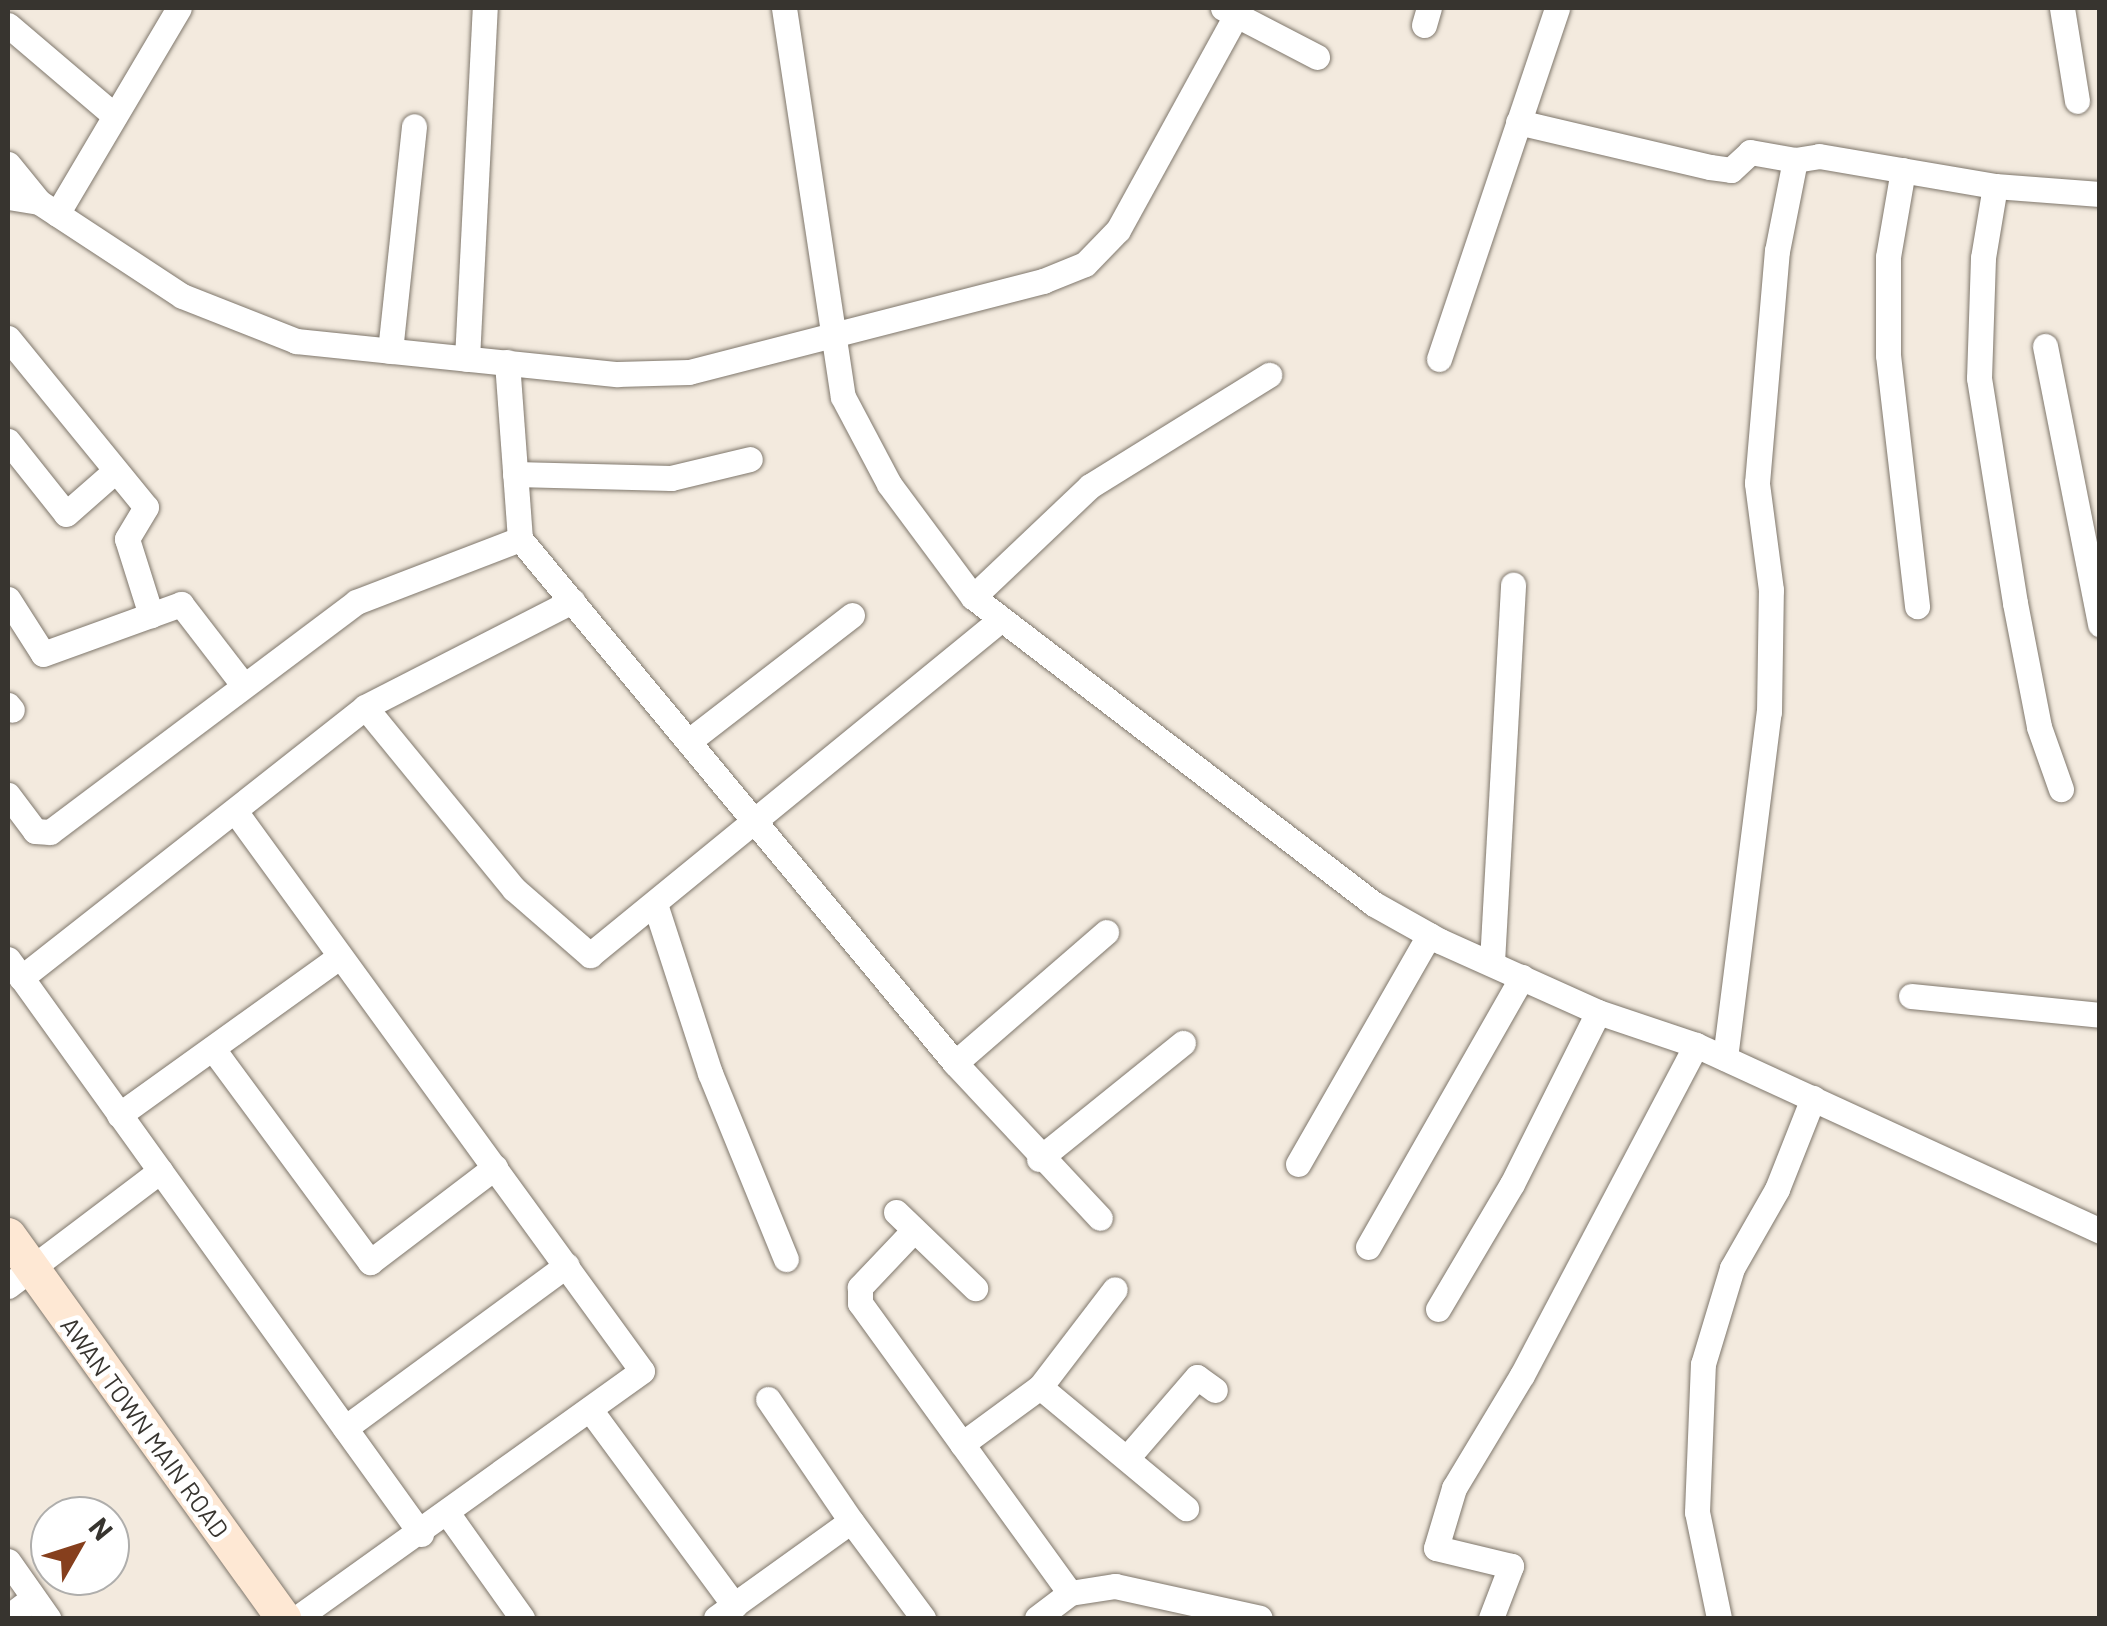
<!DOCTYPE html>
<html>
<head>
<meta charset="utf-8">
<style>
	body { margin:0 }
	#map { position:relative; width:2107px; height:1626px; overflow:hidden; background:#f3eade; font-family:Barlow,sans-serif }
	div>[style] { position:absolute }
	.roads { filter:drop-shadow(0 0 2px #7f776c) drop-shadow(0 0 2px #7f776c) }
	.street>* { height:25px; margin:-12.5px; padding:0 12.5px; transform-origin:12.5px; border-radius:12.5px; background:#fff }
	.secondary>* { height:35px; margin:-17.5px; padding:0 17.5px; transform-origin:17.5px; border-radius:17.5px; background:#fee8d4 }
	span { translate:-50% -50%; white-space:nowrap; text-align:center; line-height:1.15; -webkit-text-stroke:10px #fff; paint-order:stroke }
	.street-label { font-size:25px; color:#37342f }
	.frame { position:absolute; inset:0; border:10px solid #37342f; pointer-events:none }
	.north { position:absolute; left:30px; top:1496px; width:100px; height:100px; box-sizing:border-box; background:#fff; border:2px solid #afaeac; border-radius:50%; rotate:51deg; font-size:28px; font-weight:700; line-height:40px; text-align:center; color:#37342f }
	.north::after { content:''; display:block; margin:auto; width:35px; height:45px; background:#863f1d; clip-path:polygon(50% 0,100% 100%,50% 72%,0 100%) }
</style>
</head>
<body>
<div id="map">
	<div class="roads">
		<div class="street">
			<i style="left:784px;top:8px;width:393px;rotate:81.4deg"></i>
			<i style="left:843px;top:397px;width:98px;rotate:62.1deg"></i>
			<i style="left:889px;top:484px;width:141px;rotate:53.4deg"></i>
			<i style="left:973px;top:597px;width:505px;rotate:37.44deg"></i>
			<i style="left:1374px;top:904px;width:76px;rotate:29.3deg"></i>
			<i style="left:1440px;top:941px;width:173px;rotate:24.2deg"></i>
			<i style="left:1598px;top:1012px;width:103px;rotate:18.6deg"></i>
			<i style="left:1696px;top:1045px;width:445px;rotate:24.7deg"></i>
			<i style="left:1223px;top:8px;width:106px;rotate:27.5deg"></i>
			<i style="left:2062px;top:8px;width:94px;rotate:80.8deg"></i>
			<i style="left:8px;top:25px;width:140px;rotate:40.4deg"></i>
			<i style="left:1424px;top:25px;width:18px;rotate:-74deg"></i>
			<i style="left:1518px;top:122px;width:197px;rotate:13.2deg"></i>
			<i style="left:1710px;top:167px;width:21px;rotate:8deg"></i>
			<i style="left:1731px;top:170px;width:26px;rotate:-43deg"></i>
			<i style="left:1750px;top:152px;width:46px;rotate:10.1deg"></i>
			<i style="left:8px;top:164px;width:49px;rotate:50.8deg"></i>
			<i style="left:1903px;top:170px;width:88px;rotate:99.8deg"></i>
			<i style="left:1888px;top:257px;width:98px;rotate:90deg"></i>
			<i style="left:1888px;top:355px;width:253px;rotate:83.4deg"></i>
			<i style="left:1995px;top:186px;width:73px;rotate:99.5deg"></i>
			<i style="left:1983px;top:258px;width:120px;rotate:91.9deg"></i>
			<i style="left:1979px;top:378px;width:228px;rotate:80.9deg"></i>
			<i style="left:2015px;top:603px;width:126px;rotate:79deg"></i>
			<i style="left:2039px;top:727px;width:66px;rotate:70.5deg"></i>
			<i style="left:8px;top:197px;width:31px;rotate:9deg"></i>
			<i style="left:39px;top:202px;width:171px;rotate:33.3deg"></i>
			<i style="left:182px;top:296px;width:123px;rotate:21.5deg"></i>
			<i style="left:296px;top:341px;width:323px;rotate:5.9deg"></i>
			<i style="left:617px;top:374px;width:72px;rotate:-1.6deg"></i>
			<i style="left:689px;top:372px;width:366px;rotate:-14.4deg"></i>
			<i style="left:1043px;top:281px;width:45px;rotate:-22deg"></i>
			<i style="left:1085px;top:264px;width:47px;rotate:-45.9deg"></i>
			<i style="left:1118px;top:230px;width:253px;rotate:-61.2deg"></i>
			<i style="left:57px;top:214px;width:239px;rotate:-59.4deg"></i>
			<i style="left:8px;top:338px;width:218px;rotate:50.8deg"></i>
			<i style="left:146px;top:507px;width:37px;rotate:121deg"></i>
			<i style="left:127px;top:539px;width:80px;rotate:72.5deg"></i>
			<i style="left:2045px;top:346px;width:284px;rotate:78.8deg"></i>
			<i style="left:390px;top:351px;width:226px;rotate:-83.9deg"></i>
			<i style="left:467px;top:359px;width:351px;rotate:-87.1deg"></i>
			<i style="left:1439px;top:359px;width:370px;rotate:-71.4deg"></i>
			<i style="left:507px;top:362px;width:177px;rotate:85.8deg"></i>
			<i style="left:520px;top:539px;width:681px;rotate:50.3deg"></i>
			<i style="left:955px;top:1063px;width:212px;rotate:46.9deg"></i>
			<i style="left:8px;top:441px;width:93px;rotate:51.5deg"></i>
			<i style="left:66px;top:514px;width:65px;rotate:-41.3deg"></i>
			<i style="left:515px;top:474px;width:156px;rotate:1.5deg"></i>
			<i style="left:671px;top:478px;width:81px;rotate:-13.5deg"></i>
			<i style="left:973px;top:597px;width:161px;rotate:-43.5deg"></i>
			<i style="left:1090px;top:486px;width:211px;rotate:-31.8deg"></i>
			<i style="left:8px;top:599px;width:65px;rotate:57.5deg"></i>
			<i style="left:43px;top:654px;width:147px;rotate:-19.9deg"></i>
			<i style="left:181px;top:604px;width:98px;rotate:52.4deg"></i>
			<i style="left:8px;top:705px;width:6px;rotate:51deg"></i>
			<i style="left:365px;top:707px;width:235px;rotate:50.7deg"></i>
			<i style="left:514px;top:889px;width:101px;rotate:41deg"></i>
			<i style="left:590px;top:955px;width:529px;rotate:-39.25deg"></i>
			<i style="left:689px;top:741px;width:206px;rotate:-37.7deg"></i>
			<i style="left:8px;top:795px;width:45px;rotate:53.1deg"></i>
			<i style="left:35px;top:831px;width:15px;rotate:4deg"></i>
			<i style="left:50px;top:832px;width:383px;rotate:-36.9deg"></i>
			<i style="left:356px;top:602px;width:176px;rotate:-21deg"></i>
			<i style="left:235px;top:811px;width:692px;rotate:53.99deg"></i>
			<i style="left:642px;top:1371px;width:424px;rotate:144.4deg"></i>
			<i style="left:656px;top:907px;width:175px;rotate:72deg"></i>
			<i style="left:710px;top:1073px;width:201px;rotate:67.8deg"></i>
			<i style="left:8px;top:959px;width:708px;rotate:54.31deg"></i>
			<i style="left:1492px;top:962px;width:378px;rotate:-86.8deg"></i>
			<i style="left:21px;top:978px;width:438px;rotate:-38.2deg"></i>
			<i style="left:365px;top:707px;width:233px;rotate:-27.1deg"></i>
			<i style="left:1911px;top:996px;width:190px;rotate:5.7deg"></i>
			<i style="left:213px;top:1049px;width:265px;rotate:53.6deg"></i>
			<i style="left:370px;top:1262px;width:157px;rotate:-37.2deg"></i>
			<i style="left:1725px;top:1058px;width:349px;rotate:-82.8deg"></i>
			<i style="left:1769px;top:712px;width:122px;rotate:-89.1deg"></i>
			<i style="left:1771px;top:590px;width:108px;rotate:-97.5deg"></i>
			<i style="left:1757px;top:483px;width:233px;rotate:-85.1deg"></i>
			<i style="left:1777px;top:251px;width:93px;rotate:-78.8deg"></i>
			<i style="left:1795px;top:160px;width:24px;rotate:-9deg"></i>
			<i style="left:1819px;top:156px;width:179px;rotate:9.7deg"></i>
			<i style="left:1995px;top:186px;width:105px;rotate:4.4deg"></i>
			<i style="left:955px;top:1063px;width:200px;rotate:-40.9deg"></i>
			<i style="left:119px;top:1115px;width:272px;rotate:-35.7deg"></i>
			<i style="left:1039px;top:1159px;width:185px;rotate:-38.9deg"></i>
			<i style="left:1298px;top:1164px;width:264px;rotate:-60.2deg"></i>
			<i style="left:896px;top:1212px;width:110px;rotate:43.9deg"></i>
			<i style="left:914px;top:1230px;width:79px;rotate:133.5deg"></i>
			<i style="left:860px;top:1287px;width:16px;rotate:90deg"></i>
			<i style="left:860px;top:1303px;width:358px;rotate:54.1deg"></i>
			<i style="left:1368px;top:1247px;width:311px;rotate:-60.3deg"></i>
			<i style="left:8px;top:1286px;width:191px;rotate:-37.1deg"></i>
			<i style="left:1438px;top:1309px;width:145px;rotate:-59.4deg"></i>
			<i style="left:1512px;top:1184px;width:192px;rotate:-63.4deg"></i>
			<i style="left:1040px;top:1387px;width:190px;rotate:39.7deg"></i>
			<i style="left:768px;top:1399px;width:148px;rotate:55.8deg"></i>
			<i style="left:591px;top:1411px;width:242px;rotate:53.6deg"></i>
			<i style="left:345px;top:1428px;width:275px;rotate:-36.3deg"></i>
			<i style="left:962px;top:1444px;width:97px;rotate:-36.2deg"></i>
			<i style="left:1040px;top:1387px;width:123px;rotate:-52.6deg"></i>
			<i style="left:1127px;top:1458px;width:107px;rotate:-49.2deg"></i>
			<i style="left:1197px;top:1377px;width:22px;rotate:36deg"></i>
			<i style="left:448px;top:1514px;width:128px;rotate:54.6deg"></i>
			<i style="left:8px;top:1561px;width:70px;rotate:54.9deg"></i>
			<i style="left:8px;top:1617px;width:31px;rotate:-37deg"></i>
			<i style="left:716px;top:1618px;width:166px;rotate:-35.7deg"></i>
			<i style="left:851px;top:1521px;width:121px;rotate:53.4deg"></i>
			<i style="left:1037px;top:1618px;width:41px;rotate:-37.1deg"></i>
			<i style="left:1070px;top:1593px;width:46px;rotate:-8.8deg"></i>
			<i style="left:1115px;top:1586px;width:148px;rotate:12.4deg"></i>
			<i style="left:1491px;top:1618px;width:56px;rotate:-69deg"></i>
			<i style="left:1511px;top:1566px;width:77px;rotate:-166.5deg"></i>
			<i style="left:1436px;top:1548px;width:63px;rotate:-73.3deg"></i>
			<i style="left:1454px;top:1488px;width:132px;rotate:-59deg"></i>
			<i style="left:1522px;top:1375px;width:373px;rotate:-62.2deg"></i>
			<i style="left:1719px;top:1618px;width:108px;rotate:-101.7deg"></i>
			<i style="left:1697px;top:1512px;width:148px;rotate:-87.7deg"></i>
			<i style="left:1703px;top:1364px;width:100px;rotate:-73.2deg"></i>
			<i style="left:1732px;top:1268px;width:91px;rotate:-60.3deg"></i>
			<i style="left:1777px;top:1189px;width:98px;rotate:-68.4deg"></i>
		</div>
		<div class="secondary">
			<i style="left:8px;top:1235px;width:472px;rotate:54.3deg"></i>
		</div>
	</div>
	<div class="street-label">
		<span style="left:145px;top:1427px;rotate:54deg">AWAN TOWN MAIN ROAD</span>
	</div>
	<div class="frame"></div>
	<div class="north">N</div>
</div>
</body>
</html>
